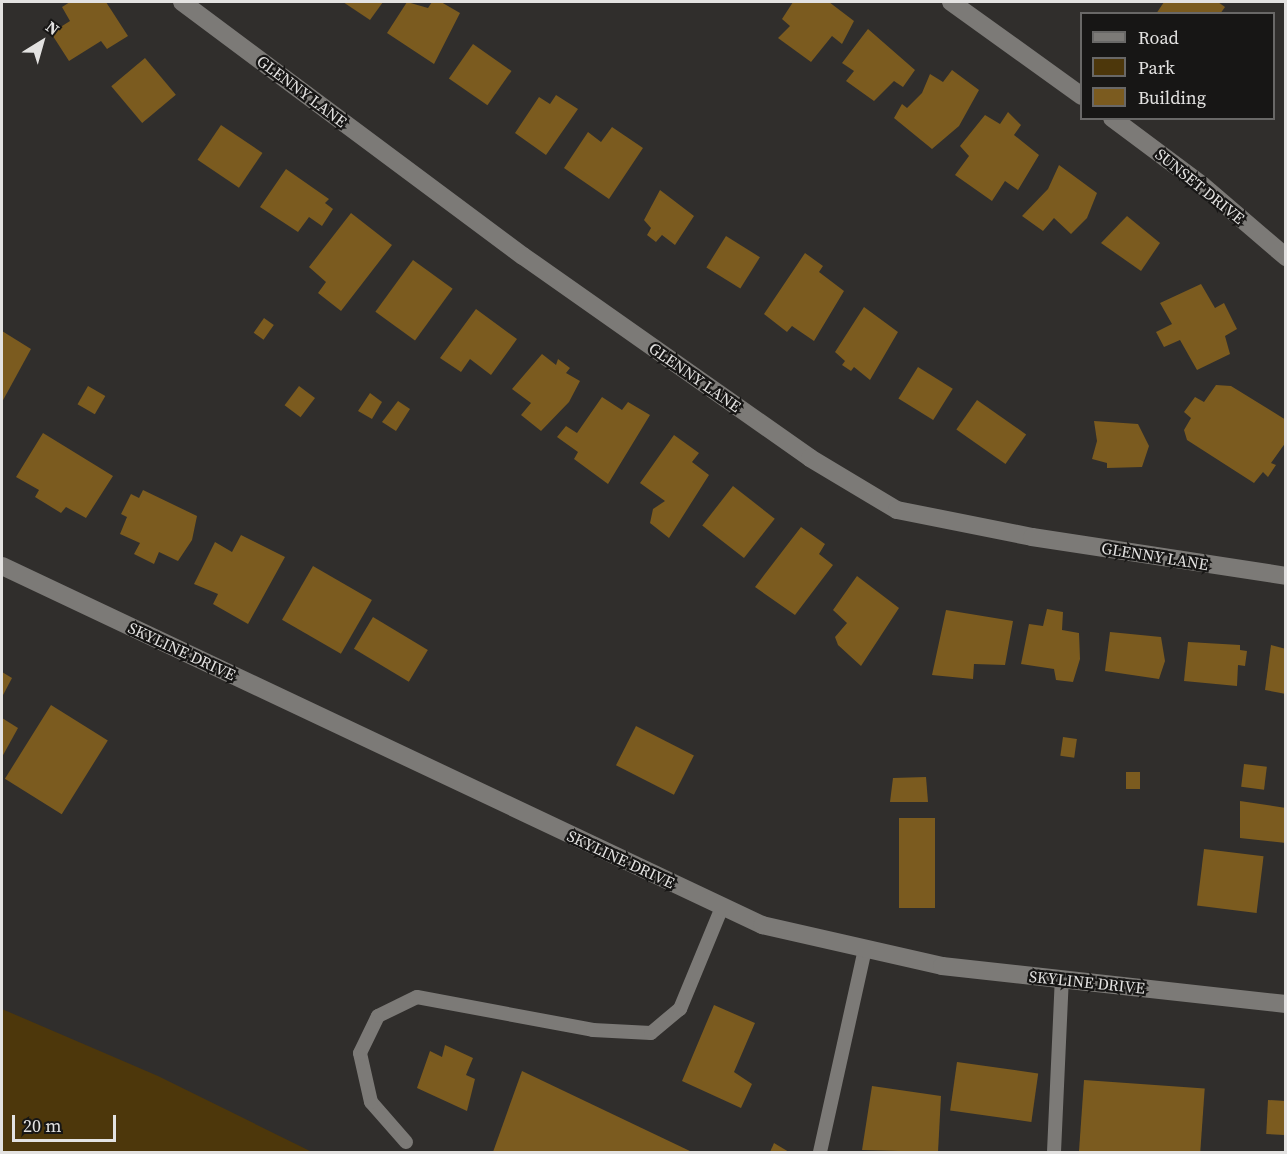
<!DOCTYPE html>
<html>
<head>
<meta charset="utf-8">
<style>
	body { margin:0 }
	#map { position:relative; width:1287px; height:1154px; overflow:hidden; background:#302e2c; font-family:"Source Serif 4",serif }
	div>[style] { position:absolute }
	.green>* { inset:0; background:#4d370b }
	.building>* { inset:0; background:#7b5b1f; transform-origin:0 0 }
	.lane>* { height:14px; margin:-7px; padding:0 7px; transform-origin:7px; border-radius:7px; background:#7c7a77 }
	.street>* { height:18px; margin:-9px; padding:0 9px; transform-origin:9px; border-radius:9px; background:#7c7a77 }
	.secondary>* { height:18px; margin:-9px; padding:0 9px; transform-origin:9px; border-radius:9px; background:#7c7a77 }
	span { translate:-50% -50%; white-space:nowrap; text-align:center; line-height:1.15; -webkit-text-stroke:4.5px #171615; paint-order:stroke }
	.street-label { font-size:16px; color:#e3e2e1 }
	.frame { position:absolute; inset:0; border:3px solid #e3e2e1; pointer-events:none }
	.legend { position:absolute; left:1080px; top:12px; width:195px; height:108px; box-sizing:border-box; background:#171615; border:2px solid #696867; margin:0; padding:8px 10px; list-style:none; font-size:18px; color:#e3e2e1 }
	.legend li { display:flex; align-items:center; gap:12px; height:30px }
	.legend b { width:30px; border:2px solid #696867 }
	.north { position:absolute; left:12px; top:12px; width:60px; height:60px; -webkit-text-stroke:4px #171615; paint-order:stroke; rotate:37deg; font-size:16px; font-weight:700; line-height:24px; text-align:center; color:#e3e2e1 }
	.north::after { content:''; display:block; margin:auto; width:21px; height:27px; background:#e3e2e1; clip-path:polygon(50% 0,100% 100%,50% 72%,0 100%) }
	.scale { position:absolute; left:12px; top:1115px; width:104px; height:27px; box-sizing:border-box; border:3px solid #e3e2e1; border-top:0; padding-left:8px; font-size:18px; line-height:21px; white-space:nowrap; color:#e3e2e1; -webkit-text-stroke:4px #171615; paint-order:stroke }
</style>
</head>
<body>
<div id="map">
	<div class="green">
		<i style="clip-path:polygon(2px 1009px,158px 1076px,312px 1152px,2px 1152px)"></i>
	</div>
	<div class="building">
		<i style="clip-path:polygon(70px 2px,106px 2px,128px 36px,107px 49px,101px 41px,69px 61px,51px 33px,70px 21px,62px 7px)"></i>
		<i style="clip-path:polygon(343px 2px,383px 2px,370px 20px)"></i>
		<i style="clip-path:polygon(407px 2px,428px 8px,432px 2px,441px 2px,460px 13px,434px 64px,387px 33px)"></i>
		<i style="clip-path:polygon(793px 2px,829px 2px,854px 21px,842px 44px,832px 36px,811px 62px,778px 38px,790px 26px,782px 19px)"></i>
		<i style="clip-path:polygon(1164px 2px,1218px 2px,1225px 7px,1220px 14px,1156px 14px)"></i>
		<i style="clip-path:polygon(868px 29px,915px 70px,903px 87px,894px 81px,874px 101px,846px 81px,854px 71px,842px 63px)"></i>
		<i style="left:473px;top:44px;width:47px;height:42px;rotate:35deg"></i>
		<i style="left:145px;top:58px;width:48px;height:44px;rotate:50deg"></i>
		<i style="clip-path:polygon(952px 70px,979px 90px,959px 126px,932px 149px,894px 118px,902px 104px,907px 108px,922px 93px,930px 74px,943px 82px)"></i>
		<i style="clip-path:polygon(556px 95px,578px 109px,546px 155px,515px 133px,539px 97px,550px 104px)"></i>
		<i style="clip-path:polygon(1008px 112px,1021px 125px,1014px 135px,1039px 155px,1018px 190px,1005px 181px,992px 201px,955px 175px,969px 156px,960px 146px,985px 115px,1000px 124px)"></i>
		<i style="left:221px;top:125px;width:50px;height:42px;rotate:34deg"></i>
		<i style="clip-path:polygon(612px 127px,643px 148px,609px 199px,564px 168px,588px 132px,601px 142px)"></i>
		<i style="clip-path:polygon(1059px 165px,1097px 193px,1087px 218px,1071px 234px,1054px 218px,1043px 231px,1022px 216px,1048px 189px)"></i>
		<i style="clip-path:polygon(286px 169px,329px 199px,325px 203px,333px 209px,322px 226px,309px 217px,298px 232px,260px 207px)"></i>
		<i style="clip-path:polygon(660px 190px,694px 216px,675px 245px,662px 235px,656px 242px,647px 235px,651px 228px,644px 220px)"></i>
		<i style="clip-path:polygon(351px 213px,392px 245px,341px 311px,318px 293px,326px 282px,309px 267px)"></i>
		<i style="clip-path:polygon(1127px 216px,1160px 243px,1141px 271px,1101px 243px)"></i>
		<i style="left:726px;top:236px;width:40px;height:37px;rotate:32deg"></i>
		<i style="clip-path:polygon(805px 253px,823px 266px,819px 272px,844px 291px,814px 341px,792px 326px,787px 332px,764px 314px)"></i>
		<i style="left:413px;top:260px;width:49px;height:64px;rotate:36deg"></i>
		<i style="clip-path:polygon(1201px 284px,1215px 308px,1224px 303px,1237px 329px,1225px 336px,1230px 354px,1197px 370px,1180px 340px,1164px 347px,1156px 332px,1172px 324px,1160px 303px)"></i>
		<i style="clip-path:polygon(864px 307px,898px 332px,870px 380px,854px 367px,851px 371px,842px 365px,845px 361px,835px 352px)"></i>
		<i style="clip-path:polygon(476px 309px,517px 339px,491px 375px,470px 359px,461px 372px,440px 358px)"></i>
		<i style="left:264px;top:318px;width:12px;height:18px;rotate:35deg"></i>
		<i style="clip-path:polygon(2px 331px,31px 349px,2px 402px)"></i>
		<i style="clip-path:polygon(542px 354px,556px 365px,558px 359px,570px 368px,566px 373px,580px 381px,569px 402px,541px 431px,521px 415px,531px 403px,512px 389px)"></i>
		<i style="left:918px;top:367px;width:41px;height:37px;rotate:32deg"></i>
		<i style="clip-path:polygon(1216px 385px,1231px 386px,1286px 420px,1286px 442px,1271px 463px,1276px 465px,1268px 477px,1263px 472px,1254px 483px,1187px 440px,1184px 430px,1191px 418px,1184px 412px,1195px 397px,1204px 402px)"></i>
		<i style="left:88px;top:386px;width:20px;height:21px;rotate:30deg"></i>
		<i style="left:299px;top:386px;width:20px;height:24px;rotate:37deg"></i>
		<i style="clip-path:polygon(370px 393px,382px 402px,372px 419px,358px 411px)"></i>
		<i style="clip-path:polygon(602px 397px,622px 410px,628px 402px,650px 415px,608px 484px,574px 459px,578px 452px,557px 437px,566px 426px,577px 433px)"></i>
		<i style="left:977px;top:400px;width:60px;height:36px;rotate:35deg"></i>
		<i style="clip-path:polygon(398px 401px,410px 409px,396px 431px,382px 422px)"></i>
		<i style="clip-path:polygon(1094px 421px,1138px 424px,1149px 446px,1142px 467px,1107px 468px,1107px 463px,1092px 459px,1097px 441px)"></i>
		<i style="clip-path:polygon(43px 433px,113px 476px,86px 518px,66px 507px,61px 513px,35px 497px,39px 490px,16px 477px)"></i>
		<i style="clip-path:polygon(674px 435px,699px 453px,692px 462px,709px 475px,669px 538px,650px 523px,653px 509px,665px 501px,640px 483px)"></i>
		<i style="left:733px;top:486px;width:53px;height:50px;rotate:38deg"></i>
		<i style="clip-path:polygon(143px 490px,197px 516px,192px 540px,178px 561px,159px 552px,154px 564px,134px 554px,140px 543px,120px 534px,127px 517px,121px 514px,131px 494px,139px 498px)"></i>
		<i style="clip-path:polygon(801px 527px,825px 544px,819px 554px,833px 565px,795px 615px,755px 587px)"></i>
		<i style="clip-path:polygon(241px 535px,285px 557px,248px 624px,213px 604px,218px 594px,194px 584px,215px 542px,232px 552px)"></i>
		<i style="left:313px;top:566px;width:68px;height:62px;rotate:30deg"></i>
		<i style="clip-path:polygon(857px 576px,899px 608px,861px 666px,838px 645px,835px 637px,847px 623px,833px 610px)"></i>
		<i style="clip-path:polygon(1047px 609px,1063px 612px,1062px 630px,1079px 633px,1080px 659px,1073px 682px,1056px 680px,1054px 669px,1021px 664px,1029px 624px,1043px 626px)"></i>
		<i style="clip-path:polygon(946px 610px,1013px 621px,1005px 665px,974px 664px,973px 679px,932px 675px)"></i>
		<i style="left:373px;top:617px;width:64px;height:37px;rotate:31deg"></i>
		<i style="clip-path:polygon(1110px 632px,1161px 637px,1165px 661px,1159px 679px,1105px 671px)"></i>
		<i style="clip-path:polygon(1188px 642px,1240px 645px,1240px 650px,1247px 651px,1245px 666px,1238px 665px,1237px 686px,1184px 681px)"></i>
		<i style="clip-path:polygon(1271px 645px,1286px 649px,1286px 694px,1265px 690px)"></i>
		<i style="clip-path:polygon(2px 672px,12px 678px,2px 697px)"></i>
		<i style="left:51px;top:705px;width:67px;height:87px;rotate:32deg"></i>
		<i style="clip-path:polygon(2px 718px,18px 728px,2px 757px)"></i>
		<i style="left:636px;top:726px;width:65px;height:44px;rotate:27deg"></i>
		<i style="left:1063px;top:737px;width:14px;height:19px;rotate:8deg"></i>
		<i style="left:1244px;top:764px;width:23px;height:23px;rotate:7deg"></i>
		<i style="left:1126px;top:772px;width:14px;height:17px"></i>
		<i style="clip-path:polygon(926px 777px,928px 802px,890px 802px,893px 778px)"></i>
		<i style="clip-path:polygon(1240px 801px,1286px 808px,1286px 843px,1240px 838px)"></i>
		<i style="left:899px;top:818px;width:36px;height:90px"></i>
		<i style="left:1204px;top:849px;width:60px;height:57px;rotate:7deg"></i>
		<i style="clip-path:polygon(714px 1005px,755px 1023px,734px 1072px,752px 1084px,741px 1108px,682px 1081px)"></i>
		<i style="clip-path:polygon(445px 1045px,473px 1058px,466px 1075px,475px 1079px,467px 1111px,417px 1088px,430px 1051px,442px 1057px)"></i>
		<i style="left:957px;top:1062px;width:82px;height:49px;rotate:8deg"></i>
		<i style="clip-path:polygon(522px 1071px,692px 1152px,493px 1152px)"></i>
		<i style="left:1084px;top:1080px;width:121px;height:72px;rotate:4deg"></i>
		<i style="clip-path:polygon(872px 1086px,941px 1096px,938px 1152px,862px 1150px)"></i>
		<i style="left:1268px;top:1100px;width:18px;height:34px;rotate:3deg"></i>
		<i style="clip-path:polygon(774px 1143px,789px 1152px,770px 1152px)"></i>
	</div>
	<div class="lane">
		<i style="left:406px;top:1142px;width:53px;rotate:-131.2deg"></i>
		<i style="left:371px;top:1102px;width:50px;rotate:-102.7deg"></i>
		<i style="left:360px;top:1053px;width:41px;rotate:-64.1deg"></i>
		<i style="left:378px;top:1016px;width:43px;rotate:-26deg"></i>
		<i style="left:417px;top:997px;width:179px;rotate:10.6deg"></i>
		<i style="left:593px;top:1030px;width:58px;rotate:3deg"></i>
		<i style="left:651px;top:1033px;width:38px;rotate:-40deg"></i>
		<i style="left:680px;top:1009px;width:110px;rotate:-67.6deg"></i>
		<i style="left:820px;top:1152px;width:208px;rotate:-77.5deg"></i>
		<i style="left:1054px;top:1152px;width:173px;rotate:-87.4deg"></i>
	</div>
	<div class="street">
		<i style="left:182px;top:2px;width:425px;rotate:36.7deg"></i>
		<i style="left:523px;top:256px;width:351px;rotate:35.1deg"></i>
		<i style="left:810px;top:458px;width:101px;rotate:30.9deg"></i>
		<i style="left:897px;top:510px;width:138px;rotate:11.3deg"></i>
		<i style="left:1032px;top:537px;width:257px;rotate:8.7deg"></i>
		<i style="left:951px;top:2px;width:161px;rotate:35.7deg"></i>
		<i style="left:1112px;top:118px;width:112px;rotate:36.7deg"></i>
		<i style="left:1202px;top:185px;width:111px;rotate:40.6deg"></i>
	</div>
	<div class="secondary">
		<i style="left:2px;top:566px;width:841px;rotate:25.28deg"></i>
		<i style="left:762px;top:925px;width:185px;rotate:12.8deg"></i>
		<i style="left:942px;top:966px;width:346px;rotate:6.3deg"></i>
	</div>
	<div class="street-label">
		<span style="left:302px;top:91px;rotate:37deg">GLENNY LANE</span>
		<span style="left:1200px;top:186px;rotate:39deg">SUNSET DRIVE</span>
		<span style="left:695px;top:377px;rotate:35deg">GLENNY LANE</span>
		<span style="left:1155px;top:556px;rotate:9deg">GLENNY LANE</span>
		<span style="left:182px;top:651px;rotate:25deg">SKYLINE DRIVE</span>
		<span style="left:621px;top:859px;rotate:25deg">SKYLINE DRIVE</span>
		<span style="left:1087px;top:982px;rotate:6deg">SKYLINE DRIVE</span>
	</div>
	<div class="frame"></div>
	<ul class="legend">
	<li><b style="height:8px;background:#7c7a77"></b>Road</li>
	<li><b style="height:16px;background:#4d370b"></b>Park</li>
	<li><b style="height:16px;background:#7b5b1f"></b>Building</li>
	</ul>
	<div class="north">N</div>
	<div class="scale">20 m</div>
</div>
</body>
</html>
